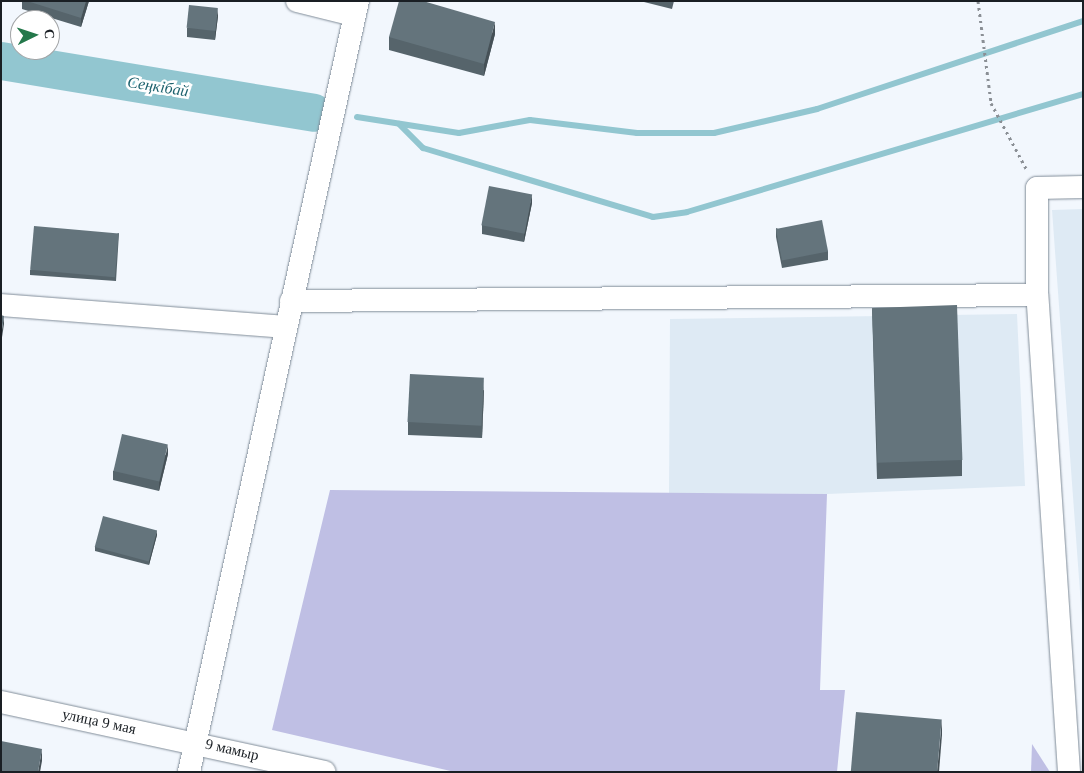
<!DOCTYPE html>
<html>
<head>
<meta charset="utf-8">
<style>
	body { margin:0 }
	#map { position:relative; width:1084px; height:773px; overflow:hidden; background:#f2f7fd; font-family:"Times New Roman",serif }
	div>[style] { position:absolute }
	.built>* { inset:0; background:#deeaf4 }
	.green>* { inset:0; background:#bfbfe4 }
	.stream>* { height:6px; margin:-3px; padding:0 3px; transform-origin:3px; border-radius:3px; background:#92c6d0 }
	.river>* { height:38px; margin:-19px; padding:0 19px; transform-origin:19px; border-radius:19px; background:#92c6d0 }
	.path>* { height:3px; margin-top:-1.5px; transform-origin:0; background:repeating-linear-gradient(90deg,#8a8f95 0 2.5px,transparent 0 6.5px) }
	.roads { filter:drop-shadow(0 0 1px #818d99) drop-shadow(0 0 1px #818d99) }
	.minor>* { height:22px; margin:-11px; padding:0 11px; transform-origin:11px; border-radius:11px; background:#fff }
	.wall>* { inset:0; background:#56646b }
	.shaded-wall>* { inset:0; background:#465157 }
	.building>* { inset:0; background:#64747c; transform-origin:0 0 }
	span { translate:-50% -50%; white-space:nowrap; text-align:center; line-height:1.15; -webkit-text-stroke:5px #fff; paint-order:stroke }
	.street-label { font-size:15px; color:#1a1f24 }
	.water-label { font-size:16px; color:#1d626e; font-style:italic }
	.frame { position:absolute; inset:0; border:2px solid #1a1f24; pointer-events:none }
	.north { position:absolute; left:10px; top:10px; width:50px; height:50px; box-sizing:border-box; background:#fff; border:1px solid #a3a5a7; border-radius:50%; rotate:86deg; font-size:14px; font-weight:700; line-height:20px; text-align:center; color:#1a1f24 }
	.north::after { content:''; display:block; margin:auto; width:18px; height:22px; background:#24784b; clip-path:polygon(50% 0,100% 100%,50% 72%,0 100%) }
</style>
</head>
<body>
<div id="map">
	<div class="built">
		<i style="clip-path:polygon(1083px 209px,1083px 633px,1052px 210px)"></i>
		<i style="clip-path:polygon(1017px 314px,1025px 486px,827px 494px,669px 493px,670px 319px)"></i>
	</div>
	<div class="green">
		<i style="clip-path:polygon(330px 490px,827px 494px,820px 690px,845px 690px,837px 772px,455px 772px,272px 730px)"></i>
		<i style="clip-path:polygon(1032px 744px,1050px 772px,1031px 772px)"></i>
	</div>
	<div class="stream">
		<i style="left:357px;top:117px;width:103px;rotate:8.9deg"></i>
		<i style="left:459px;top:133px;width:72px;rotate:-10.4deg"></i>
		<i style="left:530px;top:120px;width:108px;rotate:6.9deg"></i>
		<i style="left:637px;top:133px;width:77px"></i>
		<i style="left:714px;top:133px;width:106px;rotate:-13.1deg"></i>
		<i style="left:817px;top:109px;width:280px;rotate:-18.3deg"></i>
		<i style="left:399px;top:124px;width:34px;rotate:45deg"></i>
		<i style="left:423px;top:148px;width:240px;rotate:16.7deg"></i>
		<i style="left:653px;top:217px;width:34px;rotate:-8deg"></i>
		<i style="left:687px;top:212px;width:413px;rotate:-16.6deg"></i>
	</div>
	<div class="river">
		<i style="left:1px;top:61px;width:317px;rotate:9.4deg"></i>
	</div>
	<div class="path">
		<i style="left:978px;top:1px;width:103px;rotate:82.7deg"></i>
		<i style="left:991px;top:103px;width:76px;rotate:61.8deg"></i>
	</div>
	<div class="roads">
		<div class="minor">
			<i style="left:297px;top:1px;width:59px;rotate:13.8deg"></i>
			<i style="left:291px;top:301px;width:746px;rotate:-0.46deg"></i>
			<i style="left:1px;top:305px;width:285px;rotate:4.4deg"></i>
			<i style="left:1px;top:702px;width:331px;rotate:12.2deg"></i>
			<i style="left:189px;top:772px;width:789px;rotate:-77.64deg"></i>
			<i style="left:1069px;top:772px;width:478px;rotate:-93.8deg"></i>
			<i style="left:1037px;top:295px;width:107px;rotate:-90deg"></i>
			<i style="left:1037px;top:188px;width:46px;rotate:-1.2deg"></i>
		</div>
	</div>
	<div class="wall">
		<i style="clip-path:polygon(22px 1px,89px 1px,81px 27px,22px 9px)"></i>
		<i style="clip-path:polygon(644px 1px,674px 1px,672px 9px,644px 2px)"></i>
		<i style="clip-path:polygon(218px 16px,215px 40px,187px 37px,187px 28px)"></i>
		<i style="clip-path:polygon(495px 34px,484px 76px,389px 50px,389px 37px)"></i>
		<i style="clip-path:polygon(532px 203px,524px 242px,482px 234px,482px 225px)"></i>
		<i style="clip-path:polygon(776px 228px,828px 251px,828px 260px,782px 268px,776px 237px)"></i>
		<i style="clip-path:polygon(119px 233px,116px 281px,30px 275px,30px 270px)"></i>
		<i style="clip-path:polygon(872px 308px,962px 460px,962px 476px,877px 479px)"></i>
		<i style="clip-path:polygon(484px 390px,482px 438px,408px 435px,408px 422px)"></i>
		<i style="clip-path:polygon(168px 454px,159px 491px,113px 480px,113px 471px)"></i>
		<i style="clip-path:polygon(157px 535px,149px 565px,95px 551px,95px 547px)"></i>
	</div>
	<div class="shaded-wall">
		<i style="clip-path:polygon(86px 1px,89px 1px,81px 27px,81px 18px)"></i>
		<i style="clip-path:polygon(218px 8px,218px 16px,215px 40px,215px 31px)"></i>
		<i style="clip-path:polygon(495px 22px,495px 34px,484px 76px,484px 64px)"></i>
		<i style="clip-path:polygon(532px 194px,532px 203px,524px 242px,524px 233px)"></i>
		<i style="clip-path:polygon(4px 316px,4px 324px,1px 344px,1px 336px)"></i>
		<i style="clip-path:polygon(484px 378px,484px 390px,482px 438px,482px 426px)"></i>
		<i style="clip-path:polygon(168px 445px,168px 454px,159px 491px,159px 483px)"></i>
		<i style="clip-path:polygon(157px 530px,157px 535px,149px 565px,149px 561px)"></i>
		<i style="clip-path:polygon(942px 719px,942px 735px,939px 772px,937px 772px)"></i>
		<i style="clip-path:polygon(42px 749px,42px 761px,40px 772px,38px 772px)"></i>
	</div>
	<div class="building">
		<i style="clip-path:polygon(27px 1px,86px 1px,81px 18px)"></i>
		<i style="clip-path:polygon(399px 1px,423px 1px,495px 22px,484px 64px,389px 37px)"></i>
		<i style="left:189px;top:5px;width:29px;height:23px;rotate:6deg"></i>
		<i style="left:489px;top:186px;width:44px;height:40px;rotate:11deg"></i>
		<i style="left:822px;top:220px;width:32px;height:47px;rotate:79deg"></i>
		<i style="left:34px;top:226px;width:85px;height:44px;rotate:5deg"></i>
		<i style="left:957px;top:305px;width:155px;height:85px;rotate:88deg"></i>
		<i style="clip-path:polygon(1px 315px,4px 316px,1px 336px)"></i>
		<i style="left:410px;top:374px;width:74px;height:48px;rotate:3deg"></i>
		<i style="left:122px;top:434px;width:47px;height:38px;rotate:13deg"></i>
		<i style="left:103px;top:516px;width:56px;height:32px;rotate:15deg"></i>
		<i style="left:856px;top:712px;width:86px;height:60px;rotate:5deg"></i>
		<i style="clip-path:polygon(1px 741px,42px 749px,38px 772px,1px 772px)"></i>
	</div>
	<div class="street-label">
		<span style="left:99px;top:722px;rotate:12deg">улица 9 мая</span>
		<span style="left:232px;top:750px;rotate:13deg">9 мамыр</span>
	</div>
	<div class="water-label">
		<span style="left:158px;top:87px;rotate:9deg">Сеңкібай</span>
	</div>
	<div class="frame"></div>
	<div class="north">С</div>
</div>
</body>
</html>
